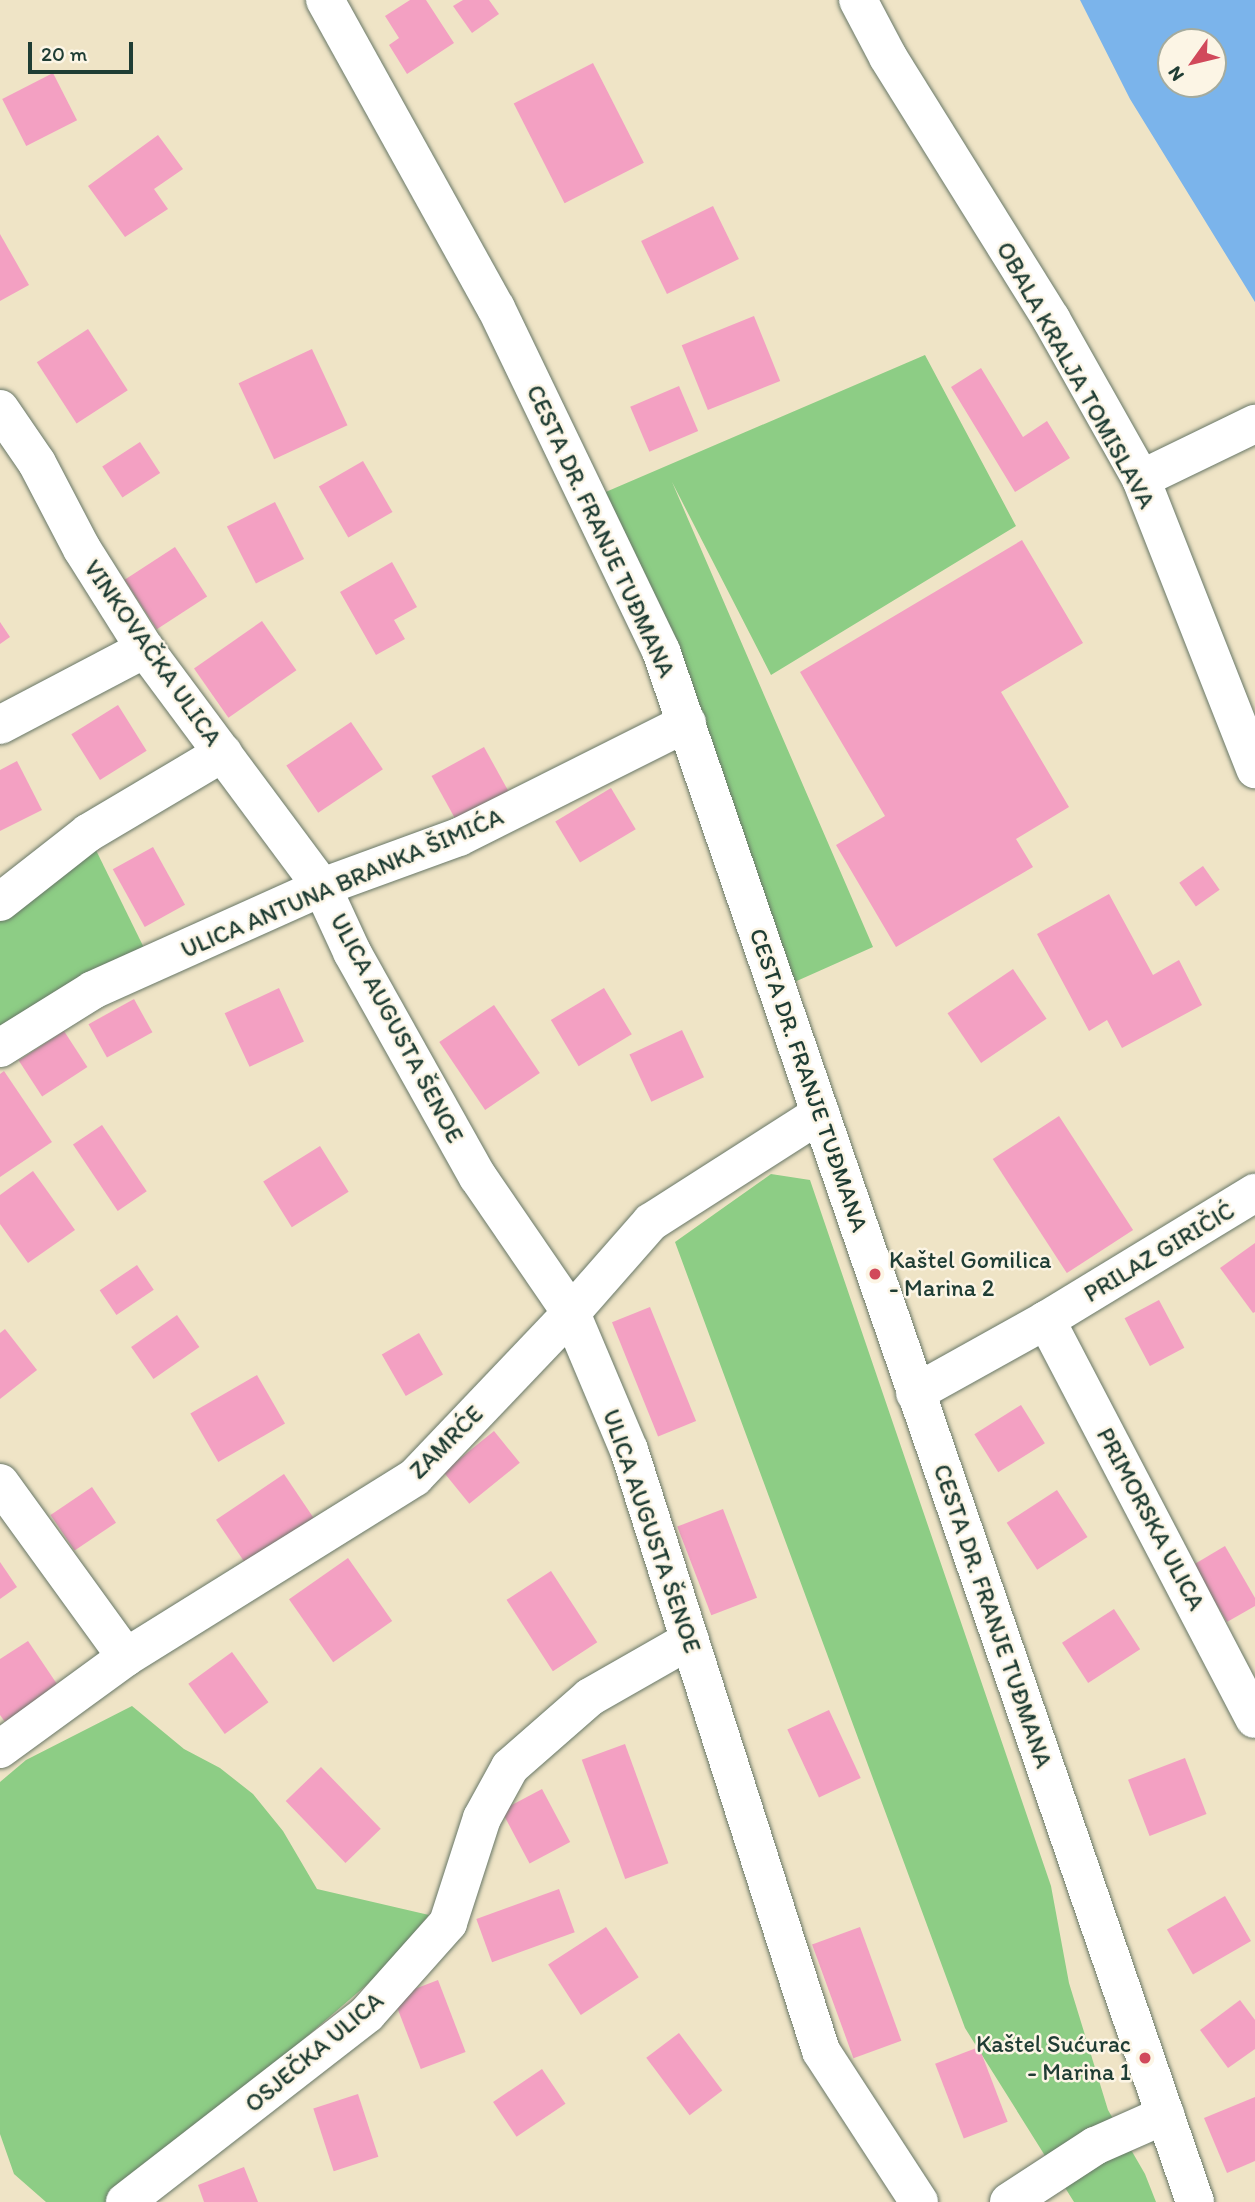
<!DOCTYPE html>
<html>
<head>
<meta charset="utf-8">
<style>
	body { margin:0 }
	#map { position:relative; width:1255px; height:2202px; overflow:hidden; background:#efe4c6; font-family:Itim,sans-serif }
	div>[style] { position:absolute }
	.green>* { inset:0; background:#8dcd85 }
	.water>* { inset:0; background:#7bb4eb }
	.building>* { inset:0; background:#f3a0c2; transform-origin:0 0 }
	.roads { filter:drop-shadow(0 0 2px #687767) drop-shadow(0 0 2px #687767) }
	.minor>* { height:38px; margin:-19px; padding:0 19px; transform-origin:19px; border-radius:19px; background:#fff }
	.major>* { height:38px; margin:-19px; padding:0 19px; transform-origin:19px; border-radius:19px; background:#fff }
	.dots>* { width:19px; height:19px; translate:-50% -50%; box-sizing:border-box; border:4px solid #fcf5e5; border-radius:50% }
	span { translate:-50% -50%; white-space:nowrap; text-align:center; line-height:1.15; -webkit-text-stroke:5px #fcf5e5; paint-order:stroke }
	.street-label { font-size:24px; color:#1f3d34 }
	.poi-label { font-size:24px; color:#1f3d34 }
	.left { translate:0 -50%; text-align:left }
	.right { translate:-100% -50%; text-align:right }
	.north { position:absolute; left:1157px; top:28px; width:70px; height:70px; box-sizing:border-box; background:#fcf5e5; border:2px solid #a4ab9e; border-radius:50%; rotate:236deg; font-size:19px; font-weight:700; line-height:28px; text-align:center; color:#1f3d34 }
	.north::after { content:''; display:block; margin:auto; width:24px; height:32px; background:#d1495b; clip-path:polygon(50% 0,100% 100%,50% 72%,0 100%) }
	.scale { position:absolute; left:28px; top:42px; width:105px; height:32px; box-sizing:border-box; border:4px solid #1f3d34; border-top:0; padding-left:9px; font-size:21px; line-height:24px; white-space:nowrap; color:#1f3d34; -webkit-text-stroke:5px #fcf5e5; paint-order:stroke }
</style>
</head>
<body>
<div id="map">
	<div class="green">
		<i style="clip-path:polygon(925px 355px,1016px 526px,771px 675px,672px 482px,873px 947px,790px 984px,601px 494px)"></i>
		<i style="clip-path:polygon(91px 840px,147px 954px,0 1040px,0 903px)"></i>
		<i style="clip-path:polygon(771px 1174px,810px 1180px,1051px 1886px,1069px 1983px,1108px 2110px,1145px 2174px,1156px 2202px,1074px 2202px,965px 2028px,675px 1242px)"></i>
		<i style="clip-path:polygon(132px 1706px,184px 1749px,220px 1768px,253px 1794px,283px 1831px,317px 1889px,429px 1915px,378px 1975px,115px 2202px,46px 2202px,14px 2174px,0 2134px,0 1782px,26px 1760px)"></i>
	</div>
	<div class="water">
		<i style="clip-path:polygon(evenodd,1080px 0,1255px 0,1255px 302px,1130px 99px,1080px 0,1171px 42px,1213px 42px,1213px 84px,1171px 84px,1171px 42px)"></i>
	</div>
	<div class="building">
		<i style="clip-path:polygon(410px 0,426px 0,454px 43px,407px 74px,389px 45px,399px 38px,385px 16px)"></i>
		<i style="clip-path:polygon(463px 0,489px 0,499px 14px,472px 33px,453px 6px)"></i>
		<i style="left:593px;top:63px;width:112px;height:89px;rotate:63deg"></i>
		<i style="left:53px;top:73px;width:53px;height:57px;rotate:63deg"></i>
		<i style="clip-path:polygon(158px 135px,183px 169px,154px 189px,168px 209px,125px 237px,88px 186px)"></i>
		<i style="left:713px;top:206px;width:59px;height:80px;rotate:64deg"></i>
		<i style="clip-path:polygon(0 234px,29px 285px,0 301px)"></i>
		<i style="left:754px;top:316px;width:70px;height:78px;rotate:68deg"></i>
		<i style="left:88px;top:329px;width:73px;height:61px;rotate:57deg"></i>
		<i style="left:312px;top:349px;width:84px;height:81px;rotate:65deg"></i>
		<i style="clip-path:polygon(981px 368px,1023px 437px,1047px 421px,1070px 458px,1015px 492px,951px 387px)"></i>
		<i style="left:679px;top:386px;width:49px;height:53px;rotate:67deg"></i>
		<i style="left:140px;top:442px;width:37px;height:45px;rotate:57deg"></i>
		<i style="left:363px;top:461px;width:59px;height:51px;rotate:60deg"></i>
		<i style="left:275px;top:502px;width:64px;height:54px;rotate:63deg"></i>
		<i style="clip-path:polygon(1022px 540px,1083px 643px,1001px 692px,1069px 807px,1016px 839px,1033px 867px,896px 947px,836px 845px,885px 816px,800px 672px)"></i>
		<i style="left:175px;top:547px;width:59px;height:60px;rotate:57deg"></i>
		<i style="clip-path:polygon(392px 562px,417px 607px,394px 620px,405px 639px,376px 655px,340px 592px)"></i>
		<i style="left:262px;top:621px;width:60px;height:83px;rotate:55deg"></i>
		<i style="clip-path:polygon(0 622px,10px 637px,0 644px)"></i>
		<i style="left:118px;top:705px;width:54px;height:55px;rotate:58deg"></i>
		<i style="left:351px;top:722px;width:57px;height:78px;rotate:56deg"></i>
		<i style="left:484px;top:747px;width:56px;height:60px;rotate:61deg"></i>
		<i style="clip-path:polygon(17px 761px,42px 810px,0 831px,0 770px)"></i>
		<i style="left:611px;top:788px;width:48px;height:65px;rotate:59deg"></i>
		<i style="left:153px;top:847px;width:66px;height:46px;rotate:61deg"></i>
		<i style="left:1203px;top:866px;width:29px;height:29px;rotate:55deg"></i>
		<i style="clip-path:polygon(1109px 894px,1153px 975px,1179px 960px,1202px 1005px,1122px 1048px,1107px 1020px,1089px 1031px,1037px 934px)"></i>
		<i style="left:1013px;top:969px;width:60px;height:79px;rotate:56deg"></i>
		<i style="left:279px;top:988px;width:59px;height:60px;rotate:65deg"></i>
		<i style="left:604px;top:988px;width:54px;height:62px;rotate:59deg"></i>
		<i style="left:134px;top:999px;width:38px;height:52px;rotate:61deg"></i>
		<i style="left:494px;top:1005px;width:82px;height:66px;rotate:56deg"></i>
		<i style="left:682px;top:1030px;width:52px;height:58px;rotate:65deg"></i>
		<i style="left:64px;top:1031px;width:43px;height:54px;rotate:57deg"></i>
		<i style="clip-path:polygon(4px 1071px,52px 1142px,0 1177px,0 1074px)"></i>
		<i style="left:1059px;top:1116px;width:136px;height:79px;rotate:57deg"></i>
		<i style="left:102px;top:1125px;width:80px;height:35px;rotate:56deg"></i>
		<i style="left:320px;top:1146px;width:54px;height:67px;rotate:58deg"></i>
		<i style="clip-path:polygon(33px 1171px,75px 1230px,28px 1263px,0 1224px,0 1195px)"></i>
		<i style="clip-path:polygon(1255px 1243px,1255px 1312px,1253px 1313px,1220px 1268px)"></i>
		<i style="left:137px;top:1265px;width:30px;height:45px;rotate:56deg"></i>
		<i style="left:1159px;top:1300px;width:54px;height:39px;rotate:62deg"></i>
		<i style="left:650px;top:1307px;width:123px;height:41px;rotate:68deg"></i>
		<i style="left:177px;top:1315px;width:39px;height:56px;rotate:55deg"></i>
		<i style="clip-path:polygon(5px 1329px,37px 1370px,0 1399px,0 1333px)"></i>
		<i style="left:419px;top:1333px;width:48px;height:43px;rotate:60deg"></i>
		<i style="left:257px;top:1375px;width:56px;height:77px;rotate:60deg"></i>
		<i style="left:1021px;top:1405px;width:45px;height:55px;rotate:58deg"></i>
		<i style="left:494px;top:1431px;width:41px;height:65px;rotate:51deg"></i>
		<i style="left:284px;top:1474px;width:59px;height:82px;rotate:56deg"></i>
		<i style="left:92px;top:1487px;width:43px;height:50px;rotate:56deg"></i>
		<i style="left:1057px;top:1490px;width:56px;height:60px;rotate:57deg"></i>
		<i style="left:723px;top:1509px;width:95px;height:49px;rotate:69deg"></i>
		<i style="clip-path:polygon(1225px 1546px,1255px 1598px,1255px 1606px,1227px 1622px,1193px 1565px)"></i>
		<i style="left:348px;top:1558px;width:77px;height:72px;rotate:55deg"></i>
		<i style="clip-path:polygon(0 1562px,17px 1587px,0 1599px)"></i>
		<i style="left:551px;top:1571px;width:85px;height:53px;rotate:57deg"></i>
		<i style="left:1114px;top:1609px;width:48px;height:62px;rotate:57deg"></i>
		<i style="clip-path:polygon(28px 1641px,61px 1690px,8px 1726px,0 1715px,0 1659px)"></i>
		<i style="left:232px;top:1652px;width:62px;height:54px;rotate:54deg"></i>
		<i style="left:829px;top:1710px;width:75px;height:46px;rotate:65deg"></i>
		<i style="left:625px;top:1744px;width:127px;height:46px;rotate:70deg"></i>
		<i style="left:1185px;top:1758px;width:60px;height:61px;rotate:69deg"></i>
		<i style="left:321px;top:1767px;width:86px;height:49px;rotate:46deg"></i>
		<i style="left:542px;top:1789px;width:60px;height:46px;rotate:62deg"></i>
		<i style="left:559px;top:1889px;width:46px;height:88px;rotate:70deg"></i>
		<i style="left:1225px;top:1896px;width:52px;height:67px;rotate:60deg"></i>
		<i style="left:606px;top:1927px;width:60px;height:69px;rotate:57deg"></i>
		<i style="left:860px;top:1927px;width:121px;height:51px;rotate:70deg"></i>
		<i style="left:438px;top:1980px;width:77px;height:48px;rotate:69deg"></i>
		<i style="clip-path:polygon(1240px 2000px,1255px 2020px,1255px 2049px,1228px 2068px,1200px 2030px)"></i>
		<i style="left:679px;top:2033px;width:72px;height:41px;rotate:53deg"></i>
		<i style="left:979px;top:2047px;width:80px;height:47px;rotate:69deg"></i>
		<i style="left:542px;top:2069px;width:42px;height:59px;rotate:56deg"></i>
		<i style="left:358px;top:2094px;width:66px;height:47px;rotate:72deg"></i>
		<i style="clip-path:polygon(1255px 2097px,1255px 2161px,1227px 2173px,1204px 2118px)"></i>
		<i style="clip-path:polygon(244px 2167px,258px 2202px,204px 2202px,198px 2185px)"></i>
	</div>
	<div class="roads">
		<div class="minor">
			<i style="left:858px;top:0;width:64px;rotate:62.2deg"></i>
			<i style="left:888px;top:57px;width:309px;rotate:58.1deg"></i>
			<i style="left:1051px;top:319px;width:184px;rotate:60.6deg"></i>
			<i style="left:1141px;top:479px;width:312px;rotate:68.5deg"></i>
			<i style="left:0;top:409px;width:65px;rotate:55.6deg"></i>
			<i style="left:37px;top:463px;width:97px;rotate:62.4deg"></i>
			<i style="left:82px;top:549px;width:118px;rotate:57.8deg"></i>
			<i style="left:145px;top:649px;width:297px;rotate:53.4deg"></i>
			<i style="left:322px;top:887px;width:72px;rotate:65.2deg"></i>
			<i style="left:352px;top:952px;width:258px;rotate:60.8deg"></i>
			<i style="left:478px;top:1177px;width:165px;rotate:55.6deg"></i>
			<i style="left:571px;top:1313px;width:149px;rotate:67.1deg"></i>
			<i style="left:629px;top:1450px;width:631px;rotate:72.28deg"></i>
			<i style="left:821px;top:2051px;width:180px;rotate:57deg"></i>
			<i style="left:1141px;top:479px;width:127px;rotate:-25.8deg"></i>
			<i style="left:0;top:725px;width:164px;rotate:-27.7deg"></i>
			<i style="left:0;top:902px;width:112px;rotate:-38.1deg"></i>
			<i style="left:88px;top:833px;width:157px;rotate:-30.7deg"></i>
			<i style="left:0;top:1048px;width:110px;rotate:-31.9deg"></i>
			<i style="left:93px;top:990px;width:251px;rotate:-24.2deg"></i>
			<i style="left:322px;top:887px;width:146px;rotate:-20.1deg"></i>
			<i style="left:459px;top:837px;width:255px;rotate:-26.6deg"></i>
			<i style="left:1046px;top:1320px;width:450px;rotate:62.4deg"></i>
			<i style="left:915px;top:1393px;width:150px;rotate:-29.1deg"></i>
			<i style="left:1046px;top:1320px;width:245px;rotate:-31.3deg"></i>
			<i style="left:0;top:1483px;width:215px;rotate:54.1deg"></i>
			<i style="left:0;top:1749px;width:156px;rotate:-36.1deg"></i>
			<i style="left:126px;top:1657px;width:340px;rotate:-31.9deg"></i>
			<i style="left:415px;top:1477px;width:226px;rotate:-46.4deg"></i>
			<i style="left:571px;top:1313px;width:121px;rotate:-48.7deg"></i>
			<i style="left:651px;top:1222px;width:201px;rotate:-32.6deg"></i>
			<i style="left:125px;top:2202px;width:306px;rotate:-37.8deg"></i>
			<i style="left:367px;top:2014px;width:122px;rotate:-48.3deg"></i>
			<i style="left:448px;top:1923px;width:110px;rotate:-72.1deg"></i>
			<i style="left:482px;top:1818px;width:58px;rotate:-61.2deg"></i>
			<i style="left:510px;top:1767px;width:106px;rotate:-41.2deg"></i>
			<i style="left:590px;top:1697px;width:115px;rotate:-29.7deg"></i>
			<i style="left:1009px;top:2202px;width:103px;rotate:-33.1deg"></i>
			<i style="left:1095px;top:2146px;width:77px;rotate:-23.9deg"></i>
		</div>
		<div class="major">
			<i style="left:325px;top:0;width:352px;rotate:61deg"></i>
			<i style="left:496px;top:308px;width:381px;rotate:64.3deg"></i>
			<i style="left:661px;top:651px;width:1640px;rotate:71deg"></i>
		</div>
	</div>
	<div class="dots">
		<i style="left:875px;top:1274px;background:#d1495b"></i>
		<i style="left:1145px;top:2058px;background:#d1495b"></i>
	</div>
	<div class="street-label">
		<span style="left:1076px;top:375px;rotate:61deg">OBALA KRALJA TOMISLAVA</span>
		<span style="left:601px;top:531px;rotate:65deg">CESTA DR. FRANJE TUĐMANA</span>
		<span style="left:153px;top:653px;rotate:55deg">VINKOVAČKA ULICA</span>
		<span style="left:342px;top:883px;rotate:-23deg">ULICA ANTUNA BRANKA ŠIMIĆA</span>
		<span style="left:397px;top:1028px;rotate:62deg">ULICA AUGUSTA ŠENOE</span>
		<span style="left:809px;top:1080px;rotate:71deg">CESTA DR. FRANJE TUĐMANA</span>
		<span style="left:1159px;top:1252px;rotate:-31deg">PRILAZ GIRIČIĆ</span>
		<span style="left:446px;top:1442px;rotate:-45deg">ZAMRĆE</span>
		<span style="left:1151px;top:1519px;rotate:62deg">PRIMORSKA ULICA</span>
		<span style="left:652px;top:1531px;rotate:71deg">ULICA AUGUSTA ŠENOE</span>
		<span style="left:993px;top:1616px;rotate:71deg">CESTA DR. FRANJE TUĐMANA</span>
		<span style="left:314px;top:2052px;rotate:-40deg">OSJEČKA ULICA</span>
	</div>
	<div class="poi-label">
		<span class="left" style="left:889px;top:1274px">Kaštel Gomilica<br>- Marina 2</span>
		<span class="right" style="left:1131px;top:2058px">Kaštel Sućurac<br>- Marina 1</span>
	</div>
	<div class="north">N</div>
	<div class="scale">20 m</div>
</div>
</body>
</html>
